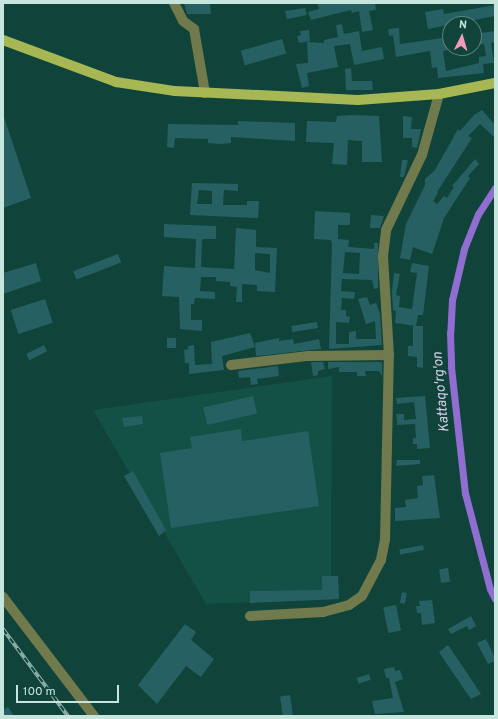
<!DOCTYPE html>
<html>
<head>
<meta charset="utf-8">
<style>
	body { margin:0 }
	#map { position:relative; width:498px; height:719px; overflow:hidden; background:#10443a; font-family:Overpass,sans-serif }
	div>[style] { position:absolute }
	.built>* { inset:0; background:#135045 }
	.canal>* { height:7px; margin:-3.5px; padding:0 3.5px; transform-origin:3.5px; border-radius:3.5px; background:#906ed1 }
	.building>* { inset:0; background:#276062; transform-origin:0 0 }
	.minor>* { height:10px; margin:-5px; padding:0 5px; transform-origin:5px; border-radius:5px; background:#717a4c }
	.major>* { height:10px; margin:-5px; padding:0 5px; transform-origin:5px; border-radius:5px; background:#a6b754 }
	.rail>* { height:3.5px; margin-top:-1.75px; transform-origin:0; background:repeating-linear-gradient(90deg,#10443a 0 6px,#91b6ad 0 12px); box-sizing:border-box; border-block:1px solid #91b6ad }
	span { translate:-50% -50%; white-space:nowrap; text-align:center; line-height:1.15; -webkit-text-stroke:3px #10443a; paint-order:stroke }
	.water-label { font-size:14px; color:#d8d1eb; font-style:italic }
	.frame { position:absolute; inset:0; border:4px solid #c6e5dd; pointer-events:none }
	.north { position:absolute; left:442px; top:16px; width:40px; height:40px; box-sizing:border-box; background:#10443a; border:1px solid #59847b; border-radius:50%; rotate:5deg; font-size:11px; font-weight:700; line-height:16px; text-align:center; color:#c6e5dd }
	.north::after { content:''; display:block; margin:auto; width:14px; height:18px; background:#f09ab7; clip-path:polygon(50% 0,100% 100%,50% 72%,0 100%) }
	.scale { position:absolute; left:16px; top:685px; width:103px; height:18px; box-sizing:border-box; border:2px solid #c6e5dd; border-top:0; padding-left:5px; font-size:12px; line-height:14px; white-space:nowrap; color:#c6e5dd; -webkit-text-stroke:3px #10443a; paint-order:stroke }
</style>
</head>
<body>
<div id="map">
	<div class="built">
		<i style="clip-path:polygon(332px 376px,331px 576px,338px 576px,339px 599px,206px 604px,93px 410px)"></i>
	</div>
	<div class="canal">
		<i style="left:495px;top:188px;width:31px;rotate:123deg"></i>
		<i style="left:478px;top:214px;width:38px;rotate:112deg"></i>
		<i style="left:464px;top:249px;width:52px;rotate:103.2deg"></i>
		<i style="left:452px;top:300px;width:33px;rotate:93deg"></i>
		<i style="left:450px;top:333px;width:34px;rotate:88deg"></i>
		<i style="left:451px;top:367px;width:127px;rotate:83.7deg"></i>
		<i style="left:465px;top:493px;width:99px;rotate:75.4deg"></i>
		<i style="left:490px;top:589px;width:11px;rotate:63deg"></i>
	</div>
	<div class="building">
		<i style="clip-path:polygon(184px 3px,210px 3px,211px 14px,187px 14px)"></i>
		<i style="clip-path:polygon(317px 3px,375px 3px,376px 10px,369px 11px,373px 30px,362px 32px,359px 11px,352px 13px,351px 10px,311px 20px,308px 12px,319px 9px)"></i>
		<i style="clip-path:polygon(495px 5px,495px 16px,428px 29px,425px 12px,443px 9px,444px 14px)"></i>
		<i style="clip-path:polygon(305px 8px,307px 15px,287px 19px,285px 11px)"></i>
		<i style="clip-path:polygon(342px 24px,344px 34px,359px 31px,362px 51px,382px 47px,384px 59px,354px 65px,350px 44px,334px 46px,338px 67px,307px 73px,309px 86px,302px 88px,296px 64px,308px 63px,307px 42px,324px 43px,324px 40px,338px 37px,336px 25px)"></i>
		<i style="clip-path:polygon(399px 28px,400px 44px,450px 37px,450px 50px,443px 51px,446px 71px,479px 63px,479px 57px,486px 56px,484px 44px,474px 46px,474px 34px,495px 31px,495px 42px,491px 43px,494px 63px,483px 64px,484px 73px,438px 78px,437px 67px,432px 68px,430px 51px,396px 57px,393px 35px,389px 36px,388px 29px)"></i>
		<i style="clip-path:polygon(309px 30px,310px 41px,299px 43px,297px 36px,301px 35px,300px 31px)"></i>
		<i style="left:282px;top:39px;width:15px;height:43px;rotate:74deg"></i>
		<i style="clip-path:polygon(351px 68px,352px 81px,372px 81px,373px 90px,346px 90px,345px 69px)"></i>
		<i style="clip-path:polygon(482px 110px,495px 125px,495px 138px,480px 124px,468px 136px,472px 138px,437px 192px,438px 193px,433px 201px,437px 204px,444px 196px,447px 198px,454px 187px,452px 186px,475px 159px,479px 164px,468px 176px,470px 178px,444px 218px,432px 254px,413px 247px,410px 260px,400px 258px,406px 224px,425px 185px,425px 179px,435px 170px,458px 129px,460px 131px,474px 115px)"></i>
		<i style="clip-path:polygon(3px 114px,31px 198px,3px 208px)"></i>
		<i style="clip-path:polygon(353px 115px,379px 116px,382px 162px,362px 162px,362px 141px,348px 140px,347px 165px,332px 164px,334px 143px,306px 142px,307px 121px,336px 122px,337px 116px)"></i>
		<i style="clip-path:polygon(403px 116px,412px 117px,411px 129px,421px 129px,417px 148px,412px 147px,412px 138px,403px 138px)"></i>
		<i style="clip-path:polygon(238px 121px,295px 123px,295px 141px,231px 137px,231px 143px,219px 144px,208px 143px,208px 139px,175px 138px,174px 148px,167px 147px,168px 124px,238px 125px)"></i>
		<i style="clip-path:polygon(402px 160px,408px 160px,404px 177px,400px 177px)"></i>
		<i style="clip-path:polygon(evenodd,192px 183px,238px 184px,238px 191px,224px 190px,223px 205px,247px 205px,247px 201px,259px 201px,258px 218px,190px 215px,192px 183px,199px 190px,212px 191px,212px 204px,197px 204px,199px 190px)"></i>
		<i style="clip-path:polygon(evenodd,315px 211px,350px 213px,350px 225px,338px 225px,338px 239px,349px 240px,348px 247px,374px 249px,374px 243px,378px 243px,378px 288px,374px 289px,372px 280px,342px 279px,341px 291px,355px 292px,354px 299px,342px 298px,341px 310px,346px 310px,346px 316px,350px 317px,349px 323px,336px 322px,336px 344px,349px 344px,349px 332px,356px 331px,356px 339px,376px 339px,375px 321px,366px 324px,358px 299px,367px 297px,370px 305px,376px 303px,380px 314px,382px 345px,329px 349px,332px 244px,331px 240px,314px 239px,315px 211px,345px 252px,360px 253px,359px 274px,343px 273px,345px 252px)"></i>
		<i style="clip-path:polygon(371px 215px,384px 216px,380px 228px,370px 228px)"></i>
		<i style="clip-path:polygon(evenodd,164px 224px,216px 226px,216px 239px,202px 239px,201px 267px,234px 269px,236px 228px,256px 230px,256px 247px,277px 248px,275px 292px,257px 291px,257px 285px,242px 284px,242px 302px,236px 302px,237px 287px,230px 286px,230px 282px,216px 281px,216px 277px,201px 277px,200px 291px,215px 292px,215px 299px,195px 298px,194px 304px,191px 304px,191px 320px,202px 320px,202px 331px,180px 329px,179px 297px,162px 296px,164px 266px,195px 268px,196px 239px,164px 237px,164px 224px,255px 253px,270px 254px,270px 273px,255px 270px,255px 253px)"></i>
		<i style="left:118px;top:254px;width:9px;height:48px;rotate:69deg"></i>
		<i style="clip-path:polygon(36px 263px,41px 281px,3px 294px,3px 273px)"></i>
		<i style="clip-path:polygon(412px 263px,429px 266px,423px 315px,418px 315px,416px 326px,395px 323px,396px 311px,393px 310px,392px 291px,394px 273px,400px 274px,396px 295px,400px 296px,399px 307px,412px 309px,417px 273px,410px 272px)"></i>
		<i style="left:45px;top:299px;width:25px;height:36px;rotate:72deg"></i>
		<i style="left:317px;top:322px;width:6px;height:26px;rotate:81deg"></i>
		<i style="clip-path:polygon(413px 326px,423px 326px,423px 368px,417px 367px,417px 357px,408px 356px,408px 346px,413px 346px)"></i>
		<i style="clip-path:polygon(250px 333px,255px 347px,222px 356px,224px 370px,189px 374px,189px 363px,185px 363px,184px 350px,188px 349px,188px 346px,194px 345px,195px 365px,212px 364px,211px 342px)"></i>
		<i style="left:167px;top:338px;width:9px;height:10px"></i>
		<i style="clip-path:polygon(279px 338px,279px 341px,293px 339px,294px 344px,319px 339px,321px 349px,256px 356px,255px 343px)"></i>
		<i style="left:44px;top:345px;width:7px;height:20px;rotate:63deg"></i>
		<i style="clip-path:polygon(311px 362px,323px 362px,325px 369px,318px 371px,318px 375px,313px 376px)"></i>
		<i style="clip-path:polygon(328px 362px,382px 362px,382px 376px,379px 371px,365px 371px,366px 376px,357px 376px,357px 372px,339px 372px,339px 367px,328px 369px)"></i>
		<i style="clip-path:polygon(278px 366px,279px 376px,257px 379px,258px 384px,251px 385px,250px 377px,239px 378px,238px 371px)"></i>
		<i style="left:253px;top:396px;width:18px;height:51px;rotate:77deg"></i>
		<i style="clip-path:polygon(425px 396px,430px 448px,417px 449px,417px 444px,413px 444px,413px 438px,416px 438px,415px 424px,397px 425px,397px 420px,396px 414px,404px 414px,404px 420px,416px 419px,414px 402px,397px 404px,396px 398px)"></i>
		<i style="clip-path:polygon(142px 416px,143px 424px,124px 427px,122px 418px)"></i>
		<i style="clip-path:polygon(241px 429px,242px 441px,308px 431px,319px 506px,171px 528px,160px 453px,192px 448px,190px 437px)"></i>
		<i style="clip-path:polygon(397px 460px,420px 460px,420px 464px,396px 466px)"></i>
		<i style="clip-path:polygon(133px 471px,166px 530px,159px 536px,124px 476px)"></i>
		<i style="clip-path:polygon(434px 475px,440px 518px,395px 521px,395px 508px,406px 507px,405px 500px,418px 498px,417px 486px,423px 485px,422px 476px)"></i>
		<i style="left:423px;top:545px;width:5px;height:24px;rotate:79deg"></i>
		<i style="left:448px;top:568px;width:14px;height:9px;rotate:82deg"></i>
		<i style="clip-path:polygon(322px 576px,338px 576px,339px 599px,250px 603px,250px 591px,322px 590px)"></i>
		<i style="left:402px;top:592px;width:5px;height:11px;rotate:11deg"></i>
		<i style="clip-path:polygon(432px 600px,435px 623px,422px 625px,421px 613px,417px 613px,416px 606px,420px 606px,419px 601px)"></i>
		<i style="left:396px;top:605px;width:26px;height:13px;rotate:79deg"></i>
		<i style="clip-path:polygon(471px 616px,476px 626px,469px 630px,467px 626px,451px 634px,448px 629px)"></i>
		<i style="clip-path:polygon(185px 624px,196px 632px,191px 640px,214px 659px,201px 677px,186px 666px,157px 704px,138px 685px)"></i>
		<i style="clip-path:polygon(486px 639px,495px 658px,495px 661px,488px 664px,477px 643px)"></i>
		<i style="clip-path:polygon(448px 645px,463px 667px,481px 694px,471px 699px,453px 673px,439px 652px)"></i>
		<i style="clip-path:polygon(394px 667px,395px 671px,400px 670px,403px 679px,395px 682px,404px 712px,375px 714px,372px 701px,393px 698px,389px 678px,386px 678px,384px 669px)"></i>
		<i style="left:369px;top:674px;width:6px;height:13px;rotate:72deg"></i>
		<i style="left:290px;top:695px;width:21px;height:10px;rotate:82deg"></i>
		<i style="clip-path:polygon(8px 707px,14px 716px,3px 716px,3px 710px)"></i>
	</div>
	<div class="minor">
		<i style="left:174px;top:3px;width:20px;rotate:63deg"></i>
		<i style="left:183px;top:21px;width:14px;rotate:36deg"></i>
		<i style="left:194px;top:29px;width:65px;rotate:80.2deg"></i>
		<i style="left:231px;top:365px;width:78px;rotate:-6.7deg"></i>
		<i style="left:308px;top:356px;width:81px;rotate:-0.7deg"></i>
		<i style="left:3px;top:597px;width:150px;rotate:52.6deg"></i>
		<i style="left:250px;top:616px;width:73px;rotate:-3.1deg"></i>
		<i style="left:323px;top:612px;width:27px;rotate:-15deg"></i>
		<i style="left:349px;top:605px;width:16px;rotate:-35deg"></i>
		<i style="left:362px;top:596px;width:41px;rotate:-62.2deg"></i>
		<i style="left:381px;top:560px;width:20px;rotate:-79deg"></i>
		<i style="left:385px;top:540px;width:185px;rotate:-88.8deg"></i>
		<i style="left:389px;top:355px;width:99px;rotate:-93.5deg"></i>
		<i style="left:383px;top:256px;width:26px;rotate:-83deg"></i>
		<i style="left:386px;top:230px;width:83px;rotate:-64.4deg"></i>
		<i style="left:422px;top:155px;width:63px;rotate:-74.4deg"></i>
	</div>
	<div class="major">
		<i style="left:3px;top:40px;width:121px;rotate:20.4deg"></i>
		<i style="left:116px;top:82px;width:60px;rotate:8.7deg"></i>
		<i style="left:175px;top:91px;width:183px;rotate:2.8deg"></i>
		<i style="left:358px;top:100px;width:81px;rotate:-4.2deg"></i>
		<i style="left:439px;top:94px;width:57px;rotate:-11.1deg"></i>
	</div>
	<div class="rail">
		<i style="left:3px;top:629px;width:109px;rotate:53.2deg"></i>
	</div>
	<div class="water-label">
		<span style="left:442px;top:392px;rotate:-95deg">Kattaqo'rg'on</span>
	</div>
	<div class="frame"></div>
	<div class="north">N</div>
	<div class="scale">100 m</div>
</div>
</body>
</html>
